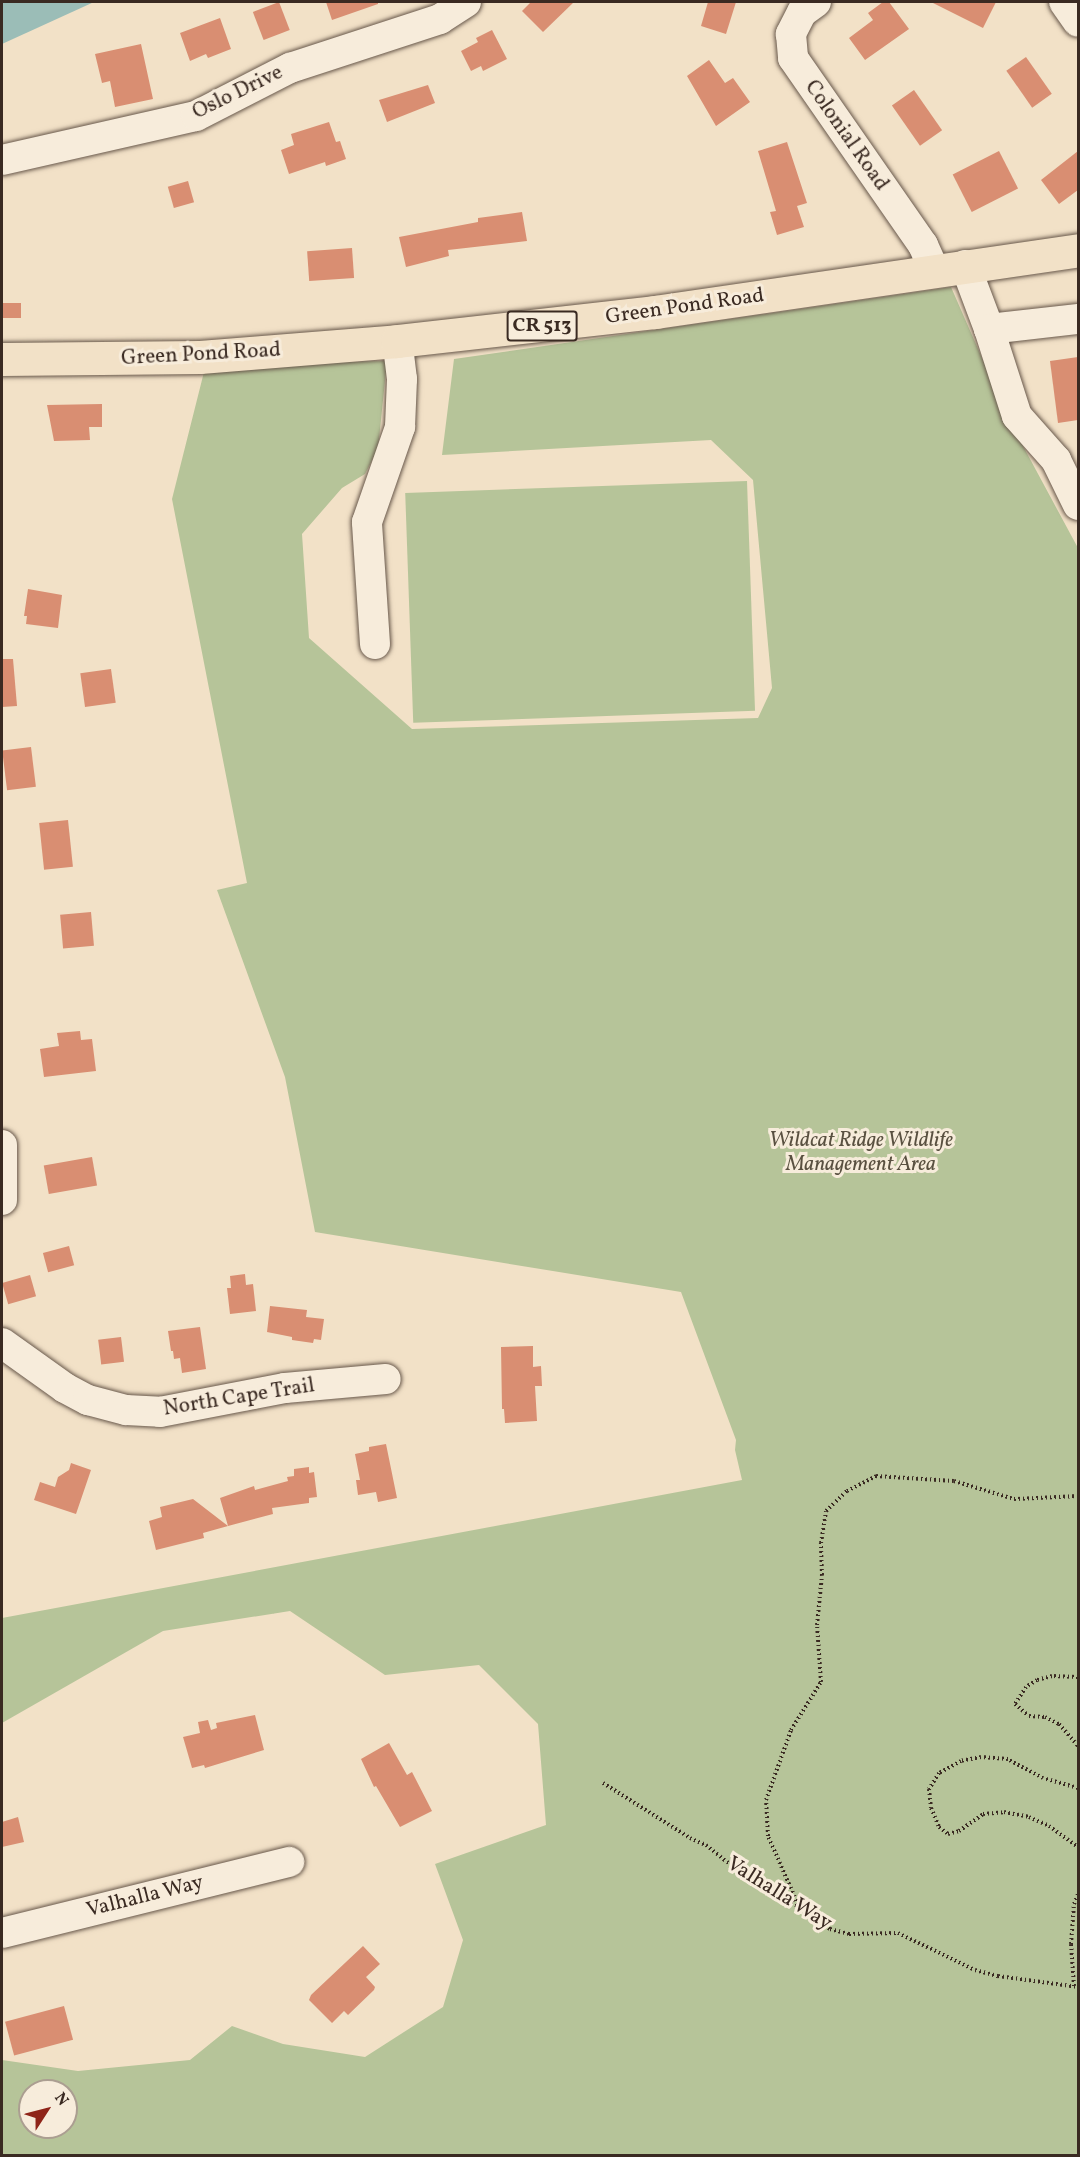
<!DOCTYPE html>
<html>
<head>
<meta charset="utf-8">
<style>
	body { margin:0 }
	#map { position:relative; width:1080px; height:2157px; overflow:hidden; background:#f2e1c7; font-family:Vollkorn,serif }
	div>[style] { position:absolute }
	.green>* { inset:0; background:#b6c499; transform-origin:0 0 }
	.water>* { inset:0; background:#9bbdb7 }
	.building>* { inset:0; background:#d98e72; transform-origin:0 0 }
	.path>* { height:4px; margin-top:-2px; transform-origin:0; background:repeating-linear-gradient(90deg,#3a2a22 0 1.5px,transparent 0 4.5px) }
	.roads { filter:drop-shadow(0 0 2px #68584b) drop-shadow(0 0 2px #68584b) }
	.minor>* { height:30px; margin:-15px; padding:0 15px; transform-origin:15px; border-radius:15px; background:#f7ecdb }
	.major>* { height:33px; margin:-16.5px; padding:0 16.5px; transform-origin:16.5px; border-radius:16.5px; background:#f2e1c7 }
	span { translate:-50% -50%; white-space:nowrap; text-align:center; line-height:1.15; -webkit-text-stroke:6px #f7ecdb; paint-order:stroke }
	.shield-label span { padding:2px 4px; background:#f7ecdb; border:2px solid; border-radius:4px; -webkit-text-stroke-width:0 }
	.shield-label { font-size:20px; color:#3a2a22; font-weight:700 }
	.street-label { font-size:21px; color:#3a2a22 }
	.park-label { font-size:21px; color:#595040; font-style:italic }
	.frame { position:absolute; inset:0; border:3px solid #3a2a22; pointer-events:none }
	.north { position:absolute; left:18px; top:2079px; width:60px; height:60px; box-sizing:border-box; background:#f7ecdb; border:2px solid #ab9e91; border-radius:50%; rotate:54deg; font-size:16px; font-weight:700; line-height:24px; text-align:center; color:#3a2a22 }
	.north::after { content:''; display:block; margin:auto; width:21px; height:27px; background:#8f2418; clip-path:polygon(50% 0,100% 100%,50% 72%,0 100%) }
</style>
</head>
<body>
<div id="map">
	<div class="green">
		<i style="clip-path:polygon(evenodd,951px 287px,1010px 422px,1078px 548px,1078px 2155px,2px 2155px,2px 2060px,78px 2071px,190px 2060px,232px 2026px,283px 2044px,365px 2057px,443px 2007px,463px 1940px,435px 1864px,546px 1825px,538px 1724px,479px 1665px,385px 1675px,290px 1611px,163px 1631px,2px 1723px,2px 1618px,742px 1480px,735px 1450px,736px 1440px,681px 1292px,315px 1232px,285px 1077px,217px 890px,247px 883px,172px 499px,206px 364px,387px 361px,378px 449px,365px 474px,342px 488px,302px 534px,309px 638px,412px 729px,758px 718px,772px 688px,753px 480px,711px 440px,442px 455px,454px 359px,951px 287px,30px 2091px,66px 2091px,66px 2127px,30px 2127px,30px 2091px)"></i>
		<i style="left:747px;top:481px;width:230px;height:342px;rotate:88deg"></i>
	</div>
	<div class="water">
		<i style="clip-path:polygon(2px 2px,94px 2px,2px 44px)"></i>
	</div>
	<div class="building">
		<i style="left:279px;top:2px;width:30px;height:28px;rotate:69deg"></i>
		<i style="clip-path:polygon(326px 2px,378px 2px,378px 4px,332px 20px)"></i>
		<i style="clip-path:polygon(531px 2px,574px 2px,543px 32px,522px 11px)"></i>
		<i style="clip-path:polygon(708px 2px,736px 2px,726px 34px,701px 26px)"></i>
		<i style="clip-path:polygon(883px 2px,889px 2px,909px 29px,865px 60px,849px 38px,873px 20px,868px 13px)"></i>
		<i style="clip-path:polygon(931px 2px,996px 2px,983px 28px)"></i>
		<i style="clip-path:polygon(220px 18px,231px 49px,208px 58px,206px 54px,190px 61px,180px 33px)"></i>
		<i style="clip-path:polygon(492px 30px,507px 59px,483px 71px,481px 66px,471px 71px,461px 51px,478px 42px,476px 38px)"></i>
		<i style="clip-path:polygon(141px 44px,153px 99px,115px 107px,110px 81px,102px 83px,95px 54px)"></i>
		<i style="left:1026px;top:57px;width:45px;height:24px;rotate:55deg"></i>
		<i style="clip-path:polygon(709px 60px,725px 83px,733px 78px,750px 102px,716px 126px,687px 76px)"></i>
		<i style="clip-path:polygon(428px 85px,435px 103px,387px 122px,379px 100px)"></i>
		<i style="left:914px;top:90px;width:49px;height:27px;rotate:55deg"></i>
		<i style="clip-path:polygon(329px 122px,336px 142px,340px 141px,346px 159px,326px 166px,325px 162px,289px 174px,281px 150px,294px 145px,291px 134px)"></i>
		<i style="clip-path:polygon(787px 142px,807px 203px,797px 206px,804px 227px,777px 235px,770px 212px,776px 211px,758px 151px)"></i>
		<i style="left:999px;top:151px;width:42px;height:52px;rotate:63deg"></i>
		<i style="clip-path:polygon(1078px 151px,1078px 190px,1059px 204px,1041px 180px)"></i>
		<i style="left:188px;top:181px;width:22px;height:21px;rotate:74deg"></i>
		<i style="clip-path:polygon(522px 212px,527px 241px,448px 250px,449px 256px,406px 267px,399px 237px,478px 222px,478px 218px)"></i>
		<i style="left:352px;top:248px;width:30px;height:45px;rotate:86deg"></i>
		<i style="left:2px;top:303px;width:19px;height:15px"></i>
		<i style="clip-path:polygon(1078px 357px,1078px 420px,1058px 423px,1050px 361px)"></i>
		<i style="clip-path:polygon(102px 404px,102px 427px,89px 427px,90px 440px,54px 441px,47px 405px)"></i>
		<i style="clip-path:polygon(28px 589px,62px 595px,58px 628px,26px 624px,27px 616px,24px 616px)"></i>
		<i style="clip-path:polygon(2px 659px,13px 659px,17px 706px,2px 707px)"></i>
		<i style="left:111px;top:669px;width:34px;height:31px;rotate:82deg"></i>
		<i style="left:31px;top:747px;width:40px;height:29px;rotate:83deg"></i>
		<i style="left:68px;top:820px;width:47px;height:29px;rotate:84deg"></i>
		<i style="left:91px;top:912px;width:34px;height:31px;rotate:85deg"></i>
		<i style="clip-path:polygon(80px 1031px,81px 1040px,92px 1039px,96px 1071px,44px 1077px,40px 1049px,59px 1046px,57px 1033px)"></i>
		<i style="left:92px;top:1157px;width:29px;height:49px;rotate:80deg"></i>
		<i style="left:69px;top:1246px;width:20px;height:27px;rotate:75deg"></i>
		<i style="clip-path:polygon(245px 1274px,246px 1285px,253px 1284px,256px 1311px,230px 1314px,227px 1288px,231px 1288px,230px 1276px)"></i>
		<i style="left:30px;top:1275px;width:22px;height:29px;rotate:74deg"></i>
		<i style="clip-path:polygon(270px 1306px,307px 1310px,306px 1317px,324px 1319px,321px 1340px,314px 1339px,313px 1343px,292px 1340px,292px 1337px,267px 1332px)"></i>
		<i style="clip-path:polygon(200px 1327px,206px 1369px,182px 1373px,180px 1358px,174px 1359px,173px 1351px,171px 1351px,168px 1331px)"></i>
		<i style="left:121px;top:1337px;width:25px;height:23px;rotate:83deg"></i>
		<i style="clip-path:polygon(533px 1346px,533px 1367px,541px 1366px,542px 1386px,535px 1386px,537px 1421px,505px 1423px,504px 1409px,502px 1409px,501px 1347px)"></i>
		<i style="clip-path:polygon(386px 1444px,397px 1498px,378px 1502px,376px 1492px,358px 1495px,356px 1480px,360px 1480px,355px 1454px,369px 1451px,369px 1447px)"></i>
		<i style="clip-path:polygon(71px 1463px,91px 1470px,76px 1514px,34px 1500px,40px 1482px,55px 1487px,58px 1477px,69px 1470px)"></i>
		<i style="clip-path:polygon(309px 1467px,309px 1473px,314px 1472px,317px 1497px,309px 1498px,309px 1503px,272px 1508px,273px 1514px,228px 1526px,220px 1498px,254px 1486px,255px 1490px,288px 1481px,287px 1477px,294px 1476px,294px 1469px)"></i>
		<i style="clip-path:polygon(193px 1499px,228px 1526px,203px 1533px,204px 1538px,156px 1550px,149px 1521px,162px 1517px,160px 1507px)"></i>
		<i style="clip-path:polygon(255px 1715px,264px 1750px,205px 1768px,204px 1765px,192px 1768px,183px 1737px,200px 1733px,198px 1722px,208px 1720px,211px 1730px,217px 1728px,216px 1723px)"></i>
		<i style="clip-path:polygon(389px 1743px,407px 1775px,412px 1772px,432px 1811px,400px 1827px,376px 1786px,374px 1787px,361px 1759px)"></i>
		<i style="clip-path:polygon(18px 1817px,24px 1842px,2px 1847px,2px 1822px)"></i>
		<i style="clip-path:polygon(363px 1946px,380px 1964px,366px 1977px,375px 1987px,374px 1990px,348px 2015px,344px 2011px,332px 2023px,309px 2000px,311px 1995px)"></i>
		<i style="left:64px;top:2006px;width:35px;height:61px;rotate:75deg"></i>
	</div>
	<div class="path">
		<i style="left:1078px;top:1677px;width:26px;rotate:-178deg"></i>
		<i style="left:1052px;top:1676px;width:16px;rotate:165deg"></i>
		<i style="left:1037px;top:1680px;width:13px;rotate:148deg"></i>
		<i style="left:1026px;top:1687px;width:20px;rotate:123deg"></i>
		<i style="left:1015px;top:1704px;width:18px;rotate:41deg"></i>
		<i style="left:1029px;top:1716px;width:16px;rotate:4deg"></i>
		<i style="left:1045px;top:1717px;width:16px;rotate:27deg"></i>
		<i style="left:1059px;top:1724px;width:29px;rotate:49deg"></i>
		<i style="left:603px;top:1783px;width:103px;rotate:32.3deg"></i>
		<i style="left:690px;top:1838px;width:17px;rotate:24deg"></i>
		<i style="left:706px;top:1845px;width:27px;rotate:39deg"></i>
		<i style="left:727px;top:1862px;width:31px;rotate:27deg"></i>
		<i style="left:755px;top:1876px;width:92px;rotate:35.2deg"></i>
		<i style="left:830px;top:1929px;width:20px;rotate:15deg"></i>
		<i style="left:849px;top:1934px;width:49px;rotate:-1.2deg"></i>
		<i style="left:898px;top:1933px;width:85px;rotate:25.7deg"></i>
		<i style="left:975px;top:1970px;width:24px;rotate:15deg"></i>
		<i style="left:998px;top:1976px;width:81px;rotate:7.8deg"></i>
		<i style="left:1078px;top:1788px;width:36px;rotate:-164deg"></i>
		<i style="left:1043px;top:1778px;width:40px;rotate:-152deg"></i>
		<i style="left:1008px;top:1759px;width:27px;rotate:-176deg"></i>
		<i style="left:981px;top:1757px;width:20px;rotate:169deg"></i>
		<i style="left:961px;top:1761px;width:25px;rotate:151deg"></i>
		<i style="left:939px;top:1773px;width:19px;rotate:122deg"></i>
		<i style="left:929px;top:1789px;width:19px;rotate:84deg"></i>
		<i style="left:931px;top:1808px;width:21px;rotate:67deg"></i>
		<i style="left:939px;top:1827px;width:11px;rotate:38deg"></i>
		<i style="left:948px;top:1834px;width:11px;rotate:-15deg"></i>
		<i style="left:959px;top:1831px;width:29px;rotate:-35deg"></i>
		<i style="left:983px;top:1814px;width:21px;rotate:-5deg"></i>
		<i style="left:1004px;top:1812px;width:25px;rotate:11deg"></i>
		<i style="left:1029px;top:1817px;width:22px;rotate:24deg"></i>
		<i style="left:1049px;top:1826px;width:36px;rotate:36deg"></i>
		<i style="left:800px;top:1909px;width:80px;rotate:-113.7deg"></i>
		<i style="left:768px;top:1836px;width:36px;rotate:-93deg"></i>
		<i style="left:766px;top:1800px;width:74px;rotate:-70.3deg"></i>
		<i style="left:791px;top:1730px;width:57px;rotate:-58deg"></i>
		<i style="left:821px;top:1682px;width:57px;rotate:-94deg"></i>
		<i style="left:817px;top:1625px;width:50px;rotate:-84.3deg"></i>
		<i style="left:822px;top:1575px;width:32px;rotate:-92deg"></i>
		<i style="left:821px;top:1543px;width:32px;rotate:-81deg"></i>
		<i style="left:826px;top:1511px;width:29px;rotate:-44deg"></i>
		<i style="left:847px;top:1491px;width:33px;rotate:-27deg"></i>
		<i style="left:876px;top:1476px;width:78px;rotate:3.7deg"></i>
		<i style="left:954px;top:1481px;width:63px;rotate:16.7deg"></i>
		<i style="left:1014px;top:1499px;width:64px;rotate:-2.7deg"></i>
		<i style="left:1074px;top:1986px;width:42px;rotate:-94.1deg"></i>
		<i style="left:1071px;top:1944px;width:40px;rotate:-85.7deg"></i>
		<i style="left:1074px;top:1904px;width:11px;rotate:-68deg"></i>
	</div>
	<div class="roads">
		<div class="minor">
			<i style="left:816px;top:2px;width:17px;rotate:144deg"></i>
			<i style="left:802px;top:12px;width:25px;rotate:117deg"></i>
			<i style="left:791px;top:34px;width:24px;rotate:85deg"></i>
			<i style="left:793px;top:58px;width:228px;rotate:55.2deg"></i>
			<i style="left:923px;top:245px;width:27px;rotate:66deg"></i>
			<i style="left:1064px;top:2px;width:24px;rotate:55deg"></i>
			<i style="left:2px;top:160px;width:199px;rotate:-12.8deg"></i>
			<i style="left:196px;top:116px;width:106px;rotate:-27.1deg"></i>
			<i style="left:290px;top:68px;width:158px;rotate:-18.1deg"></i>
			<i style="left:440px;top:19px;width:31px;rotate:-33deg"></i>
			<i style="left:965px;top:265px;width:68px;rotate:69.4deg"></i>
			<i style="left:989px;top:329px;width:90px;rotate:-6.4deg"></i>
			<i style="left:989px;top:329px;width:91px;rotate:72.2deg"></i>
			<i style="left:1017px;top:416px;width:59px;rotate:48.4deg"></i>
			<i style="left:1056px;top:460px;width:50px;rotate:63.9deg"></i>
			<i style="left:375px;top:644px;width:122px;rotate:-93.8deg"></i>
			<i style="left:367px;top:522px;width:101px;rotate:-70.8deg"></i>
			<i style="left:400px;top:427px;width:48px;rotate:-87.6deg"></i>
			<i style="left:402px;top:379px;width:38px;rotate:-97deg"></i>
			<i style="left:2px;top:1145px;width:55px;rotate:90deg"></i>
			<i style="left:2px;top:1343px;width:77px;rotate:35.5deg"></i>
			<i style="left:65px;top:1388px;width:26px;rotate:28deg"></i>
			<i style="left:88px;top:1400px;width:39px;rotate:15deg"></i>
			<i style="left:126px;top:1410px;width:34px;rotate:3deg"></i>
			<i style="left:160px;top:1412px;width:127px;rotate:-10.9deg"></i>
			<i style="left:285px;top:1388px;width:101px;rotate:-5.1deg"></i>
			<i style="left:2px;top:1933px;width:296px;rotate:-13.9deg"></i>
		</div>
		<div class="major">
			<i style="left:2px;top:359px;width:198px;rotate:-0.6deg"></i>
			<i style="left:200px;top:357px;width:198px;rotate:-4.6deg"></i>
			<i style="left:397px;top:341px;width:260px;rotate:-6.4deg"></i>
			<i style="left:655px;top:312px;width:428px;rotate:-8.3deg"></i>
		</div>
	</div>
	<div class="shield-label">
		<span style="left:542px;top:326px">CR 513</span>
	</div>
	<div class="street-label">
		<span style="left:238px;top:93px;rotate:-26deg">Oslo Drive</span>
		<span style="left:846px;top:136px;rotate:55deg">Colonial Road</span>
		<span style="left:685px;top:307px;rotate:-8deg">Green Pond Road</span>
		<span style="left:201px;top:355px;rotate:-3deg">Green Pond Road</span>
		<span style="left:239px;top:1398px;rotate:-9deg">North Cape Trail</span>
		<span style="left:779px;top:1894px;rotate:32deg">Valhalla Way</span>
		<span style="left:145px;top:1897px;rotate:-14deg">Valhalla Way</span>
	</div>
	<div class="park-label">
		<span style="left:861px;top:1153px">Wildcat Ridge Wildlife<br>Management Area</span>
	</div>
	<div class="frame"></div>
	<div class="north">N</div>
</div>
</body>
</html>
